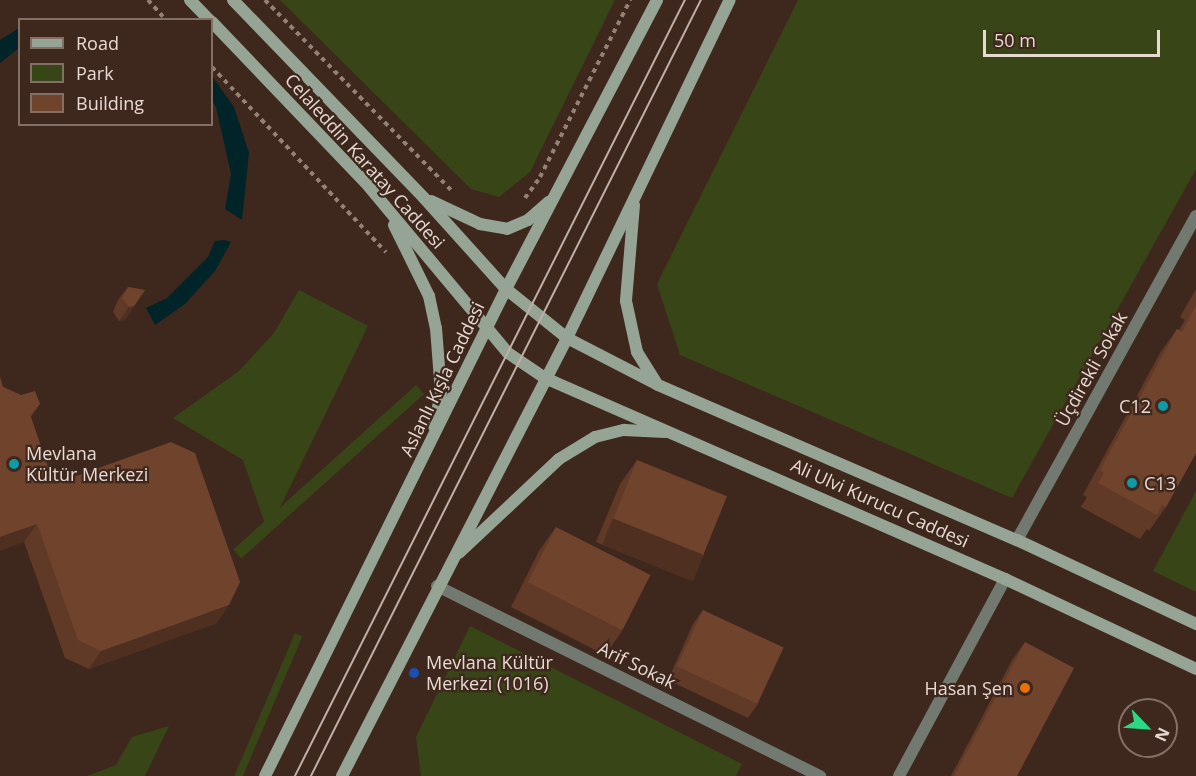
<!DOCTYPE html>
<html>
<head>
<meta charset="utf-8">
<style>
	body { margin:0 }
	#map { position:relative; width:1196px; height:776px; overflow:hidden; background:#3e281d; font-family:"Open Sans",sans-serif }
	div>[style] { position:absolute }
	.green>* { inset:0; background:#384517; transform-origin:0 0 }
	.water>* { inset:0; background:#002427 }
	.path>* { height:4px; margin-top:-2px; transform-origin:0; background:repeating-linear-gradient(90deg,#938178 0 4.5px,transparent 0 9px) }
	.minor>* { height:12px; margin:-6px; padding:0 6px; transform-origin:6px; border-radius:6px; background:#717970 }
	.secondary>* { height:12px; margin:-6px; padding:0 6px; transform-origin:6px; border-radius:6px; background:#96a495 }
	.tram>* { height:1.5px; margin:-0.75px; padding:0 0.75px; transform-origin:0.75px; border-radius:0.75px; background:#bfafa8 }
	.wall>* { inset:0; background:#603a27 }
	.shaded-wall>* { inset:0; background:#4e2f20; transform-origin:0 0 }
	.building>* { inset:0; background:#70432d; transform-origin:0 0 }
	.dots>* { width:16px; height:16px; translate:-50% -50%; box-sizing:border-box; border:3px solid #3e281d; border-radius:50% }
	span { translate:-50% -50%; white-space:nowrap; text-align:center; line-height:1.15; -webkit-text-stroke:4.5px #3e281d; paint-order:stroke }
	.street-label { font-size:18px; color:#e8d9d3 }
	.poi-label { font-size:18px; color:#e8d9d3 }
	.right { translate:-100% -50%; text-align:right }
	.left { translate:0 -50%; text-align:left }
	.legend { position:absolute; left:18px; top:18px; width:195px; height:108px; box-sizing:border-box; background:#3e281d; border:2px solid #826f66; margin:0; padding:8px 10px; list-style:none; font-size:18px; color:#e8d9d3 }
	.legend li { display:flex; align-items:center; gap:12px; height:30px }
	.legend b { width:30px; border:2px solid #826f66 }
	.north { position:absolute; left:1118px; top:698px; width:60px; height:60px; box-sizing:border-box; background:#3e281d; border:2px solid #826f66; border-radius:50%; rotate:115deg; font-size:16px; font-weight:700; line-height:24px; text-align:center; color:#e8d9d3 }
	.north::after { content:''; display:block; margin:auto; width:21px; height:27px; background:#2cd884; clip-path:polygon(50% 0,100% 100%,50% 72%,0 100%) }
	.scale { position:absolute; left:983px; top:30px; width:177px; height:27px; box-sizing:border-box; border:3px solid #e8d9d3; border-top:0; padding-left:8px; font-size:18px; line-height:21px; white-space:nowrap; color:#e8d9d3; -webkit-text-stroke:4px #3e281d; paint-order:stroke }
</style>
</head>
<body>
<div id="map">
	<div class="green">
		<i style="clip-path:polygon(280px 0,615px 0,530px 172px,499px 197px,471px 189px)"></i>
		<i style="clip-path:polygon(798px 0,1196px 0,1196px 169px,1012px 498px,680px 355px,657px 284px)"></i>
		<i style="clip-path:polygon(299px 290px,368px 326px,272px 524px,264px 521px,243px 460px,173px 418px,239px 371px,274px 333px)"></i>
		<i style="left:416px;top:385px;width:12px;height:246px;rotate:48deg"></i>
		<i style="clip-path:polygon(1196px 491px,1196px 592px,1153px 571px)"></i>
		<i style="clip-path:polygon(470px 626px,742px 764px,736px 776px,421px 776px,416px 737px)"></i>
		<i style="left:295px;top:633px;width:8px;height:160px;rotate:23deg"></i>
		<i style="clip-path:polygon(169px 726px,145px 776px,87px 776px,116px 765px,132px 737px)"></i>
	</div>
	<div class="water">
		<i style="clip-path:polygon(19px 28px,19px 48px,0 63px,0 40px)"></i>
		<i style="clip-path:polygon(212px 76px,234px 107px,249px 153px,242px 220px,225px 209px,231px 174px,216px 107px,212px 101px)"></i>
		<i style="clip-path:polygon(224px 240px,231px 242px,215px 271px,185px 304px,155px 325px,146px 308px,167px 298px,208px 257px,215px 241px)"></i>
	</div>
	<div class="path">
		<i style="left:148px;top:0;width:27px;rotate:48deg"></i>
		<i style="left:265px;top:0;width:266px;rotate:45.6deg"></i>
		<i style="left:212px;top:67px;width:254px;rotate:46.8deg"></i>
		<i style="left:525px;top:198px;width:26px;rotate:-54deg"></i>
		<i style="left:540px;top:177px;width:199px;rotate:-63deg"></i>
	</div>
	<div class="minor">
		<i style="left:1017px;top:540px;width:370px;rotate:-61.1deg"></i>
		<i style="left:437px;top:586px;width:428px;rotate:26.4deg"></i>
		<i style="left:899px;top:776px;width:224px;rotate:-61.7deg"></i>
	</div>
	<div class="secondary">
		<i style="left:190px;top:0;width:28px;rotate:46deg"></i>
		<i style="left:233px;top:0;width:275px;rotate:46deg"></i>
		<i style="left:424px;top:198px;width:122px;rotate:48deg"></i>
		<i style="left:506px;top:289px;width:78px;rotate:38.8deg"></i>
		<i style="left:567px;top:338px;width:102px;rotate:27.3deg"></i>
		<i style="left:658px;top:385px;width:391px;rotate:23.4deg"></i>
		<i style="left:1017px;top:540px;width:198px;rotate:25.1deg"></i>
		<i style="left:212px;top:22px;width:221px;rotate:46.3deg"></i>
		<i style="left:365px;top:182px;width:223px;rotate:50.1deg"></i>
		<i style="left:508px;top:353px;width:45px;rotate:34deg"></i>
		<i style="left:545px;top:378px;width:502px;rotate:23.6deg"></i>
		<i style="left:1005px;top:579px;width:211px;rotate:25.2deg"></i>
		<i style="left:431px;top:201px;width:54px;rotate:25.1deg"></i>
		<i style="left:480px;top:224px;width:27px;rotate:10deg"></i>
		<i style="left:507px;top:229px;width:23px;rotate:-23deg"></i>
		<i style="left:528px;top:220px;width:28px;rotate:-41deg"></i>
		<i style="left:634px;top:205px;width:96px;rotate:94.8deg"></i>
		<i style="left:626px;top:301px;width:52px;rotate:77.8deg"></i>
		<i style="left:637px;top:352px;width:38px;rotate:58deg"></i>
		<i style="left:394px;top:225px;width:79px;rotate:63.8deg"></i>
		<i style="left:429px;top:296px;width:33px;rotate:78deg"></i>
		<i style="left:436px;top:328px;width:65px;rotate:85.6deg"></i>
		<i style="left:441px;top:393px;width:34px;rotate:102deg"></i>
		<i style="left:459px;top:553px;width:137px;rotate:-43.2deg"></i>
		<i style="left:559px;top:459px;width:42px;rotate:-31.4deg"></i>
		<i style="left:595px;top:437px;width:30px;rotate:-14deg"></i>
		<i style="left:624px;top:430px;width:41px;rotate:2.8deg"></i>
		<i style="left:265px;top:776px;width:543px;rotate:-63.67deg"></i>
		<i style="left:506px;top:289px;width:326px;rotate:-62.4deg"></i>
		<i style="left:342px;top:776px;width:492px;rotate:-62.8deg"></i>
		<i style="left:567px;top:338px;width:375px;rotate:-64.3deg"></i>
	</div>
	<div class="tram">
		<i style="left:295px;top:776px;width:868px;rotate:-63.32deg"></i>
		<i style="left:311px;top:776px;width:868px;rotate:-63.32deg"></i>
	</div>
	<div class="wall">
		<i style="clip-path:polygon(128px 287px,145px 290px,125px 320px,119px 321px,113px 312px,118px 300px)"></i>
		<i style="clip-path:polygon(1196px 289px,1196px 453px,1166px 507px,1149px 531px,1147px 529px,1140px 539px,1081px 507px,1087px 497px,1083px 495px,1160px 353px,1177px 329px,1179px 330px,1185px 320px,1180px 317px)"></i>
		<i style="clip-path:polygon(3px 387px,40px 404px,31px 417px,54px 484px,217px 623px,89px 669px,65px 658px,24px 542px)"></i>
		<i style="clip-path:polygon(637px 460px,704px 555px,687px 579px,596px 542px,620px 484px)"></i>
		<i style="clip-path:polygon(556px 527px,622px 631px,605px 655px,511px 607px,539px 551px)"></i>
		<i style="clip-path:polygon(703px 610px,758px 704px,748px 718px,668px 680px,693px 624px)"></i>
		<i style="clip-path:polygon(1025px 642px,1017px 776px,951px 776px,1012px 660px)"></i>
	</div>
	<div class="shaded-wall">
		<i style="clip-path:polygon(134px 306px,125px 320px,119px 321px,129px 307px)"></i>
		<i style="left:613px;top:518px;width:98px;height:29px;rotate:22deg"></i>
		<i style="clip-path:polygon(37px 524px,24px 542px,0 551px,0 537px)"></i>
		<i style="clip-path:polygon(229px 605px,217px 623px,89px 669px,101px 651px)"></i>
	</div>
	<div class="building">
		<i style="clip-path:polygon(128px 287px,145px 290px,134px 306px,129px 307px,122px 298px)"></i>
		<i style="clip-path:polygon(1196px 305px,1196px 453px,1166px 507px,1162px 505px,1157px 515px,1098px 483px,1104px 473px,1100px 470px,1177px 329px,1182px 332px)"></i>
		<i style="clip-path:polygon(0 377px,3px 387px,21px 395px,35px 391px,40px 404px,30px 415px,54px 484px,171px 442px,195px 453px,240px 582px,229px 605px,101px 651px,78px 640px,37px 524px,0 537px)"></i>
		<i style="left:637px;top:460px;width:97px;height:63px;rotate:22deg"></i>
		<i style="left:556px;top:527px;width:106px;height:62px;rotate:27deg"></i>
		<i style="left:703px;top:610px;width:89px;height:62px;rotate:25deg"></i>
		<i style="clip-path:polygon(1025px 642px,1074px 668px,1017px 776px,954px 776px)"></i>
	</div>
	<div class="dots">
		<i style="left:1163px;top:406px;background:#0f9aa8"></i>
		<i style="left:14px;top:464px;background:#0f9aa8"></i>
		<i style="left:1132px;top:483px;background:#0f9aa8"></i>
		<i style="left:414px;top:673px;background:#1a4fb4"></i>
		<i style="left:1025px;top:688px;background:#e8710a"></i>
	</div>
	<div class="street-label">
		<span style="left:365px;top:161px;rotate:48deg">Celaleddin Karatay Caddesi</span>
		<span style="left:1091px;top:369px;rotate:-61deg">Üçdirekli Sokak</span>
		<span style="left:442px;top:379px;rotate:-64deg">Aslanlı Kışla Caddesi</span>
		<span style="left:880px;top:503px;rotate:24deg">Ali Ulvi Kurucu Caddesi</span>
		<span style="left:637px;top:665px;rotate:26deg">Arif Sokak</span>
	</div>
	<div class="poi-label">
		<span class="right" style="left:1151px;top:406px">C12</span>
		<span class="left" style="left:26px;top:464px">Mevlana<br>Kültür Merkezi</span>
		<span class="left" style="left:1144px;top:483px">C13</span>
		<span class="left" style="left:426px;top:673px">Mevlana Kültür<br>Merkezi (1016)</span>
		<span class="right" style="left:1013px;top:688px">Hasan Şen</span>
	</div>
	<ul class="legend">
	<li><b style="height:8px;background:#96a495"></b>Road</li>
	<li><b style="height:16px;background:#384517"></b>Park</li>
	<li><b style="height:16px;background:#70432d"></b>Building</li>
	</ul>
	<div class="north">N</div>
	<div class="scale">50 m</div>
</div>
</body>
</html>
